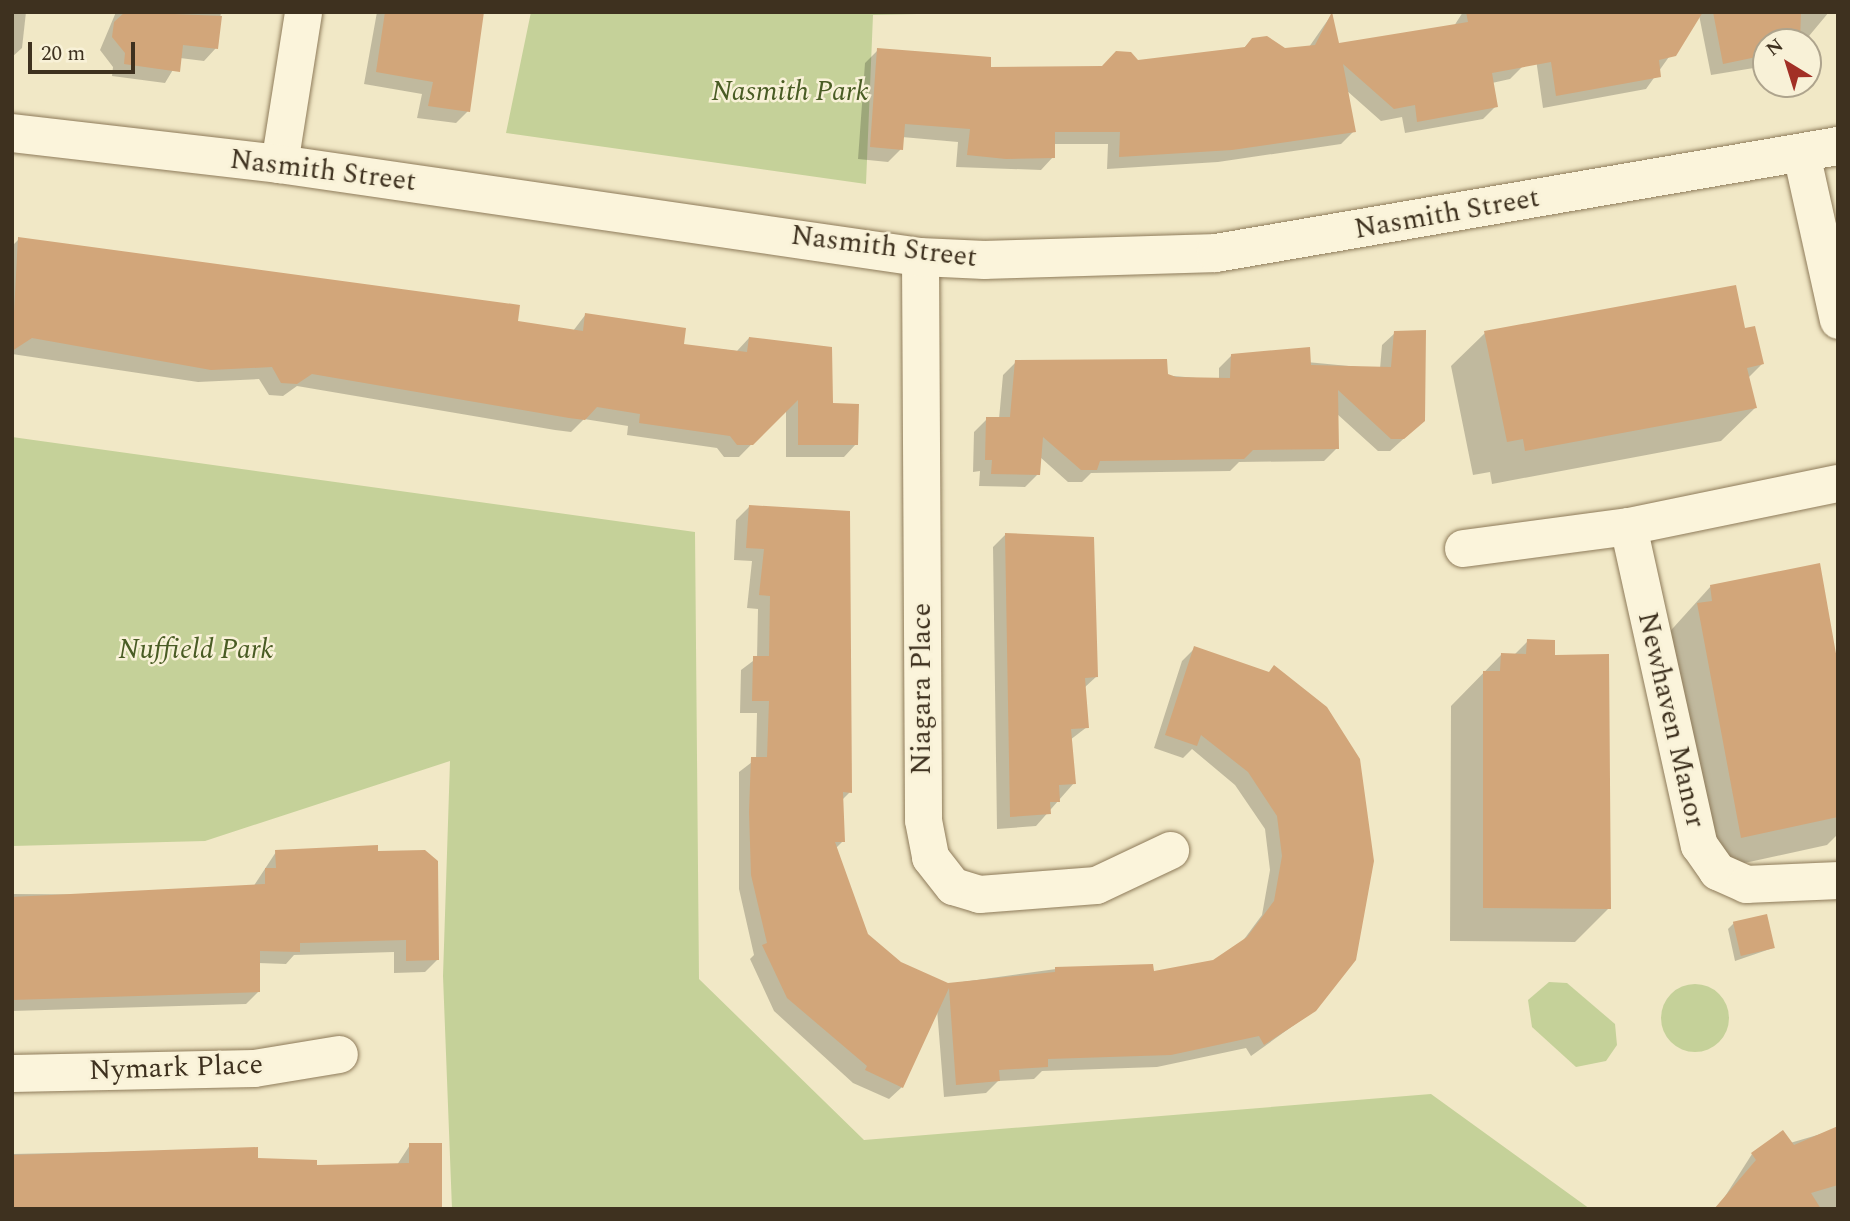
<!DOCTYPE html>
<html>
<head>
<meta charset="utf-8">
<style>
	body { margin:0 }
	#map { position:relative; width:1850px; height:1221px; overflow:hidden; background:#f1e8c6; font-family:Spectral,serif }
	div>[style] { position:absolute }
	.green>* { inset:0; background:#c5d199 }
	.round { border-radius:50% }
	.shadow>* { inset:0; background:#0003 }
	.building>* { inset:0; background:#d2a67a; transform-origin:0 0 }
	.roads { filter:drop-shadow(0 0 2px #8e7b5a) drop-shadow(0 0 2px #8e7b5a) }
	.street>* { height:37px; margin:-18.5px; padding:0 18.5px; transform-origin:18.5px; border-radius:18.5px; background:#fbf4db }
	.secondary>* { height:38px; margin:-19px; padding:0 19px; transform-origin:19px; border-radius:19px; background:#fbf4db }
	span { translate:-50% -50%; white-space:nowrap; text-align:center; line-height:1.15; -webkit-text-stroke:5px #f8f1d7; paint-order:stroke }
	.park-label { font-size:28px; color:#495c24; font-style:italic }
	.street-label { font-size:28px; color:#3e311f }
	.frame { position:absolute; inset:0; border:14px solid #3e311f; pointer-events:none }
	.north { position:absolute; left:1752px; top:28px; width:70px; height:70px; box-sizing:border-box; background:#f8f1d7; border:2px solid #aea48d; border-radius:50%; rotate:322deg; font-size:19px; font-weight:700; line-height:28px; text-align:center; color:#3e311f }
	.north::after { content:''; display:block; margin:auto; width:24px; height:32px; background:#a23026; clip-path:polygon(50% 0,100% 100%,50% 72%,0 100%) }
	.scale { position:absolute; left:28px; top:42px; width:107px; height:32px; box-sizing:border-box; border:4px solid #3e311f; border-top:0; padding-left:9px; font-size:21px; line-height:24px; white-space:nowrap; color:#3e311f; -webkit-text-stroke:5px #f8f1d7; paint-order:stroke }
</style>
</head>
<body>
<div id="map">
	<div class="green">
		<i style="clip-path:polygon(531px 12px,1007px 12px,873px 15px,866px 184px,506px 133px)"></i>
		<i style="clip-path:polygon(12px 437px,695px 532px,699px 979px,864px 1140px,1431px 1094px,1590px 1209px,452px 1209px,443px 976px,450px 761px,205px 841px,12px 846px)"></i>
		<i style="clip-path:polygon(1549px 982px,1567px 983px,1615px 1024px,1617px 1045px,1606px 1061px,1576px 1067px,1532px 1027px,1528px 1000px)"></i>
		<i class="round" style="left:1661px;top:984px;width:68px;height:68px"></i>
	</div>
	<div class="shadow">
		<i style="clip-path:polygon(12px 12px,26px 12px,22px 48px,12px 57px)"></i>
		<i style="clip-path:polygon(116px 12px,221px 12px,216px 48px,204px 61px,180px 58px,165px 83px,112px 76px,113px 67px,100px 50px)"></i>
		<i style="clip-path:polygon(377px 12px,483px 12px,468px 111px,456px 123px,417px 118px,422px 94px,364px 84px)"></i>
		<i style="clip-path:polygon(1463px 12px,1495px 12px,1522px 67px,1510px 79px,1492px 83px,1496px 106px,1483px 119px,1405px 133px,1402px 117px,1381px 121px,1346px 90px,1354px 131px,1341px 144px,1218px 162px,1107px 169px,1108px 144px,1053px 144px,1053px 157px,1041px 170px,956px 167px,958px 142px,902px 137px,901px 149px,888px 162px,858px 159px,865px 63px,878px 50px,989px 69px,1102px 67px,1243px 49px,1252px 39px,1284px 50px,1309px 47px,1332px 14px,1338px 45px,1454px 26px)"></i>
		<i style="clip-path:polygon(1535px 12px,1829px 12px,1804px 42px,1766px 42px,1766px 66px,1711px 75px,1699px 15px,1646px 89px,1543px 108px,1530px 17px)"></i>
		<i style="clip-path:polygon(19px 239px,573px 331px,586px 314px,682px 345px,737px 351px,749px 338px,831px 404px,856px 444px,844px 457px,786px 457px,786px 409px,739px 457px,724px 457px,717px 448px,627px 435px,628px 426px,584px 419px,571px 432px,555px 430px,297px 386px,283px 396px,269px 395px,259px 379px,198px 382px,12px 354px,12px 246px)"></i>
		<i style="clip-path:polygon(1744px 330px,1762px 364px,1748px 378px,1755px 408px,1721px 441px,1492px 484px,1490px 472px,1473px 475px,1451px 366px,1485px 333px)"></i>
		<i style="clip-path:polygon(1395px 333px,1410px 433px,1390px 451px,1378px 451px,1336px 413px,1337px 448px,1324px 461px,1239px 462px,1230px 471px,1091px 473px,1082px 482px,1068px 482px,1040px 457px,1038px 474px,1025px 487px,979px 486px,980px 471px,973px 472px,974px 432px,987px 419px,999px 419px,1003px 375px,1016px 362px,1219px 380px,1219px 368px,1232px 355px,1380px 369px,1382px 345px)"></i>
		<i style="clip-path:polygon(749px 507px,850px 792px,842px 800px,843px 841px,836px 848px,866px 935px,900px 963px,948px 984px,1056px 969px,1152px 973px,1214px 961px,1242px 942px,1262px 915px,1270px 870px,1265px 829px,1235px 785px,1192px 749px,1183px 758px,1154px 748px,1182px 661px,1195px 648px,1269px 673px,1315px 1010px,1251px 1056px,1246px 1048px,1157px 1067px,1042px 1071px,1034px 1079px,998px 1081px,986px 1093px,944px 1097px,937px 1009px,902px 1087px,889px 1099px,853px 1083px,774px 1011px,750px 959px,754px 955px,739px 889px,739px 772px,756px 759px,757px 713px,740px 713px,741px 670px,757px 658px,758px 609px,747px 608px,752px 561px,734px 560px,736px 520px)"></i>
		<i style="clip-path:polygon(1006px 534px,1097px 676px,1084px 688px,1087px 727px,1070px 740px,1074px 783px,1036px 826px,997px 829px,993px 547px)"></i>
		<i style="clip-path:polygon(1711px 586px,1838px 678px,1838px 834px,1827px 845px,1708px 871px,1664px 638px)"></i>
		<i style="clip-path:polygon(1528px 641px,1553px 656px,1609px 908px,1575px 942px,1450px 941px,1451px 706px,1501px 655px,1513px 656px)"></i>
		<i style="clip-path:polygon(276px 852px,376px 853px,437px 960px,425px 972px,394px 973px,394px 952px,294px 955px,286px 964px,258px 963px,259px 991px,246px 1004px,12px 1011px,12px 894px,168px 895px,253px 887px)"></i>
		<i style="clip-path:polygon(1734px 923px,1773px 948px,1735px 961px,1728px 929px)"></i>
		<i style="clip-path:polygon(1838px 1129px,1838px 1209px,1717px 1209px,1752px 1154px)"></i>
		<i style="clip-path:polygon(410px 1145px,441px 1209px,12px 1209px,12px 1154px,256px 1149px,256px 1160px,315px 1167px,397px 1165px)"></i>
	</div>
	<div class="building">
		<i style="clip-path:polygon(125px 12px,222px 16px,218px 49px,183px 45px,180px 72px,124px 64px,125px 53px,112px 37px,114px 22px)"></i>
		<i style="clip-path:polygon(385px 12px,484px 12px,470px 112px,428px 106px,433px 82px,376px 72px)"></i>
		<i style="clip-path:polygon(1332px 12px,1339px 43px,1468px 22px,1466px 12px,1703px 12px,1676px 56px,1659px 60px,1661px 77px,1556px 96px,1551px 62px,1492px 73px,1498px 107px,1417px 122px,1415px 105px,1394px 109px,1343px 64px,1356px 132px,1232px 150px,1119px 157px,1120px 132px,1055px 132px,1055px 158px,1006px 159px,967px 155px,970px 129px,905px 124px,903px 150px,870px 147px,877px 48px,991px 57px,991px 67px,1102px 66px,1116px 51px,1131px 52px,1138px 60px,1245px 47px,1252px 38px,1267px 36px,1285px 48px,1315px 45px)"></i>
		<i style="clip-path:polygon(1713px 12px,1801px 12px,1800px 42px,1766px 42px,1766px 55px,1723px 64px)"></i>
		<i style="clip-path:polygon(18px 237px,520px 305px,518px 321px,583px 331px,585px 313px,686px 328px,684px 344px,747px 352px,749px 337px,832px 347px,833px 403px,859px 404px,858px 445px,798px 445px,798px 400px,753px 445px,737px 445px,730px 436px,639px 423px,640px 414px,597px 407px,585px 420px,569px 418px,312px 374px,297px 384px,281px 383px,272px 367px,211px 370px,32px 338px,12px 351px)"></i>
		<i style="clip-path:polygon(1736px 285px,1745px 328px,1755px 326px,1764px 364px,1747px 368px,1757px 408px,1525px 451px,1523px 439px,1507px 442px,1484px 331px)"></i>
		<i style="clip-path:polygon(1426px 330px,1425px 421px,1404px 439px,1391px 439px,1338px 390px,1339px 449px,1253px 450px,1244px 459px,1100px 461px,1097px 470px,1081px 470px,1043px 437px,1040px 475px,991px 474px,992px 460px,985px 460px,986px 417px,1010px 417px,1015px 360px,1167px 359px,1168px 374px,1176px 377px,1230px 378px,1231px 354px,1310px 347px,1311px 365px,1391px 367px,1394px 331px)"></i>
		<i style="clip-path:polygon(749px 505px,850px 511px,852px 793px,843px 792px,845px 842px,835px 842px,868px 934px,901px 962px,948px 983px,1055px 972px,1055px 967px,1153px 964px,1154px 971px,1213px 960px,1247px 937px,1274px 901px,1282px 856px,1277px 816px,1248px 772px,1201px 735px,1197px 746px,1165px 735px,1194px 646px,1269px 672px,1274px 665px,1327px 707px,1360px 759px,1374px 861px,1356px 960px,1316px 1011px,1264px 1045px,1259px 1036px,1171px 1055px,1048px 1059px,1048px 1067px,999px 1070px,1000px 1081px,956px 1085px,949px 988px,903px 1088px,865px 1070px,867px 1066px,787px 998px,762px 945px,767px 943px,751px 875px,749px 812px,751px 757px,767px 757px,769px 701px,752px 701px,753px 656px,769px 656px,770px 596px,759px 595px,764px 549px,746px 548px)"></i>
		<i style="clip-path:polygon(1005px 533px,1094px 537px,1098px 677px,1085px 678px,1089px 728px,1071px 729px,1076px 784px,1059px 785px,1060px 802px,1050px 802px,1051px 814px,1010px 817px)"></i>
		<i style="clip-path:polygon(1820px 563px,1838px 665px,1838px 817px,1741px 838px,1697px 603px,1712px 601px,1710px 585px)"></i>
		<i style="clip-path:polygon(1527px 639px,1555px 640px,1555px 655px,1609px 654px,1611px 909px,1483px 908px,1483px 671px,1500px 671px,1501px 653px,1526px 654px)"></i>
		<i style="clip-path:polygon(378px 845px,378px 851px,425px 850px,438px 861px,439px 960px,406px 961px,406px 940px,300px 943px,300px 952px,260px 951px,260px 992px,12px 1000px,12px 897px,265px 884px,265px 868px,276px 868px,275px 850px)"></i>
		<i style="left:1767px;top:914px;width:35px;height:35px;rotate:77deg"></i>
		<i style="clip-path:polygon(1838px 1126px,1838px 1185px,1811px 1193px,1821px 1209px,1714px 1209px,1756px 1160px,1751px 1153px,1783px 1130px,1794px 1145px)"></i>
		<i style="clip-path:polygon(409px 1143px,442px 1143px,442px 1209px,12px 1209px,12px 1155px,258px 1147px,258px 1158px,317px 1160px,317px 1165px,409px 1163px)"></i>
	</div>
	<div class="roads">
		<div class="street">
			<i style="left:1801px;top:153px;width:171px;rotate:77.5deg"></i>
			<i style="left:279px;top:164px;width:154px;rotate:-81deg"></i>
			<i style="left:920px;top:257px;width:563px;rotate:89.69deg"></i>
			<i style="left:923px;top:820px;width:38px;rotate:79deg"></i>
			<i style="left:930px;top:857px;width:37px;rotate:52deg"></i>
			<i style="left:953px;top:886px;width:27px;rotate:17deg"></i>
			<i style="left:979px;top:894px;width:117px;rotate:-4.4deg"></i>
			<i style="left:1096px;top:885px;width:82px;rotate:-25.3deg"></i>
			<i style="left:1628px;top:526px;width:327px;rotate:77.5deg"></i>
			<i style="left:1699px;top:845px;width:32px;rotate:55deg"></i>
			<i style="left:1717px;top:871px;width:32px;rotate:24deg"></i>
			<i style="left:1746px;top:884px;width:92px;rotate:-2.5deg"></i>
			<i style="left:1463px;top:548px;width:166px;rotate:-7.6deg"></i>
			<i style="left:1628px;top:526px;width:214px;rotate:-11.6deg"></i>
			<i style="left:12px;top:1073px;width:242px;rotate:-1.2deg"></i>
			<i style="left:254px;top:1068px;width:86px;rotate:-9.4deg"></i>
		</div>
		<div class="secondary">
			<i style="left:12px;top:133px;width:269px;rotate:6.6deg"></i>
			<i style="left:279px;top:164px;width:648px;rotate:8.26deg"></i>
			<i style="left:920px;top:257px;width:65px;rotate:2.6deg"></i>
			<i style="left:985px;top:260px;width:231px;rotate:-1.7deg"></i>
			<i style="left:1216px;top:253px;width:631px;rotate:-9.76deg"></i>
		</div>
	</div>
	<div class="park-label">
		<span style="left:790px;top:92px">Nasmith Park</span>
		<span style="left:196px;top:650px">Nuffield Park</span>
	</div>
	<div class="street-label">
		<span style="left:323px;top:171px;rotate:7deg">Nasmith Street</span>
		<span style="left:1447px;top:214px;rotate:-10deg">Nasmith Street</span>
		<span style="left:884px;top:247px;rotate:7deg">Nasmith Street</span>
		<span style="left:922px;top:689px;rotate:-90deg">Niagara Place</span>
		<span style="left:1671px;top:720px;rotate:77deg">Newhaven Manor</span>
		<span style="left:176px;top:1068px;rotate:-2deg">Nymark Place</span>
	</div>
	<div class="frame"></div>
	<div class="north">N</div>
	<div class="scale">20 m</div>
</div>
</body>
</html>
